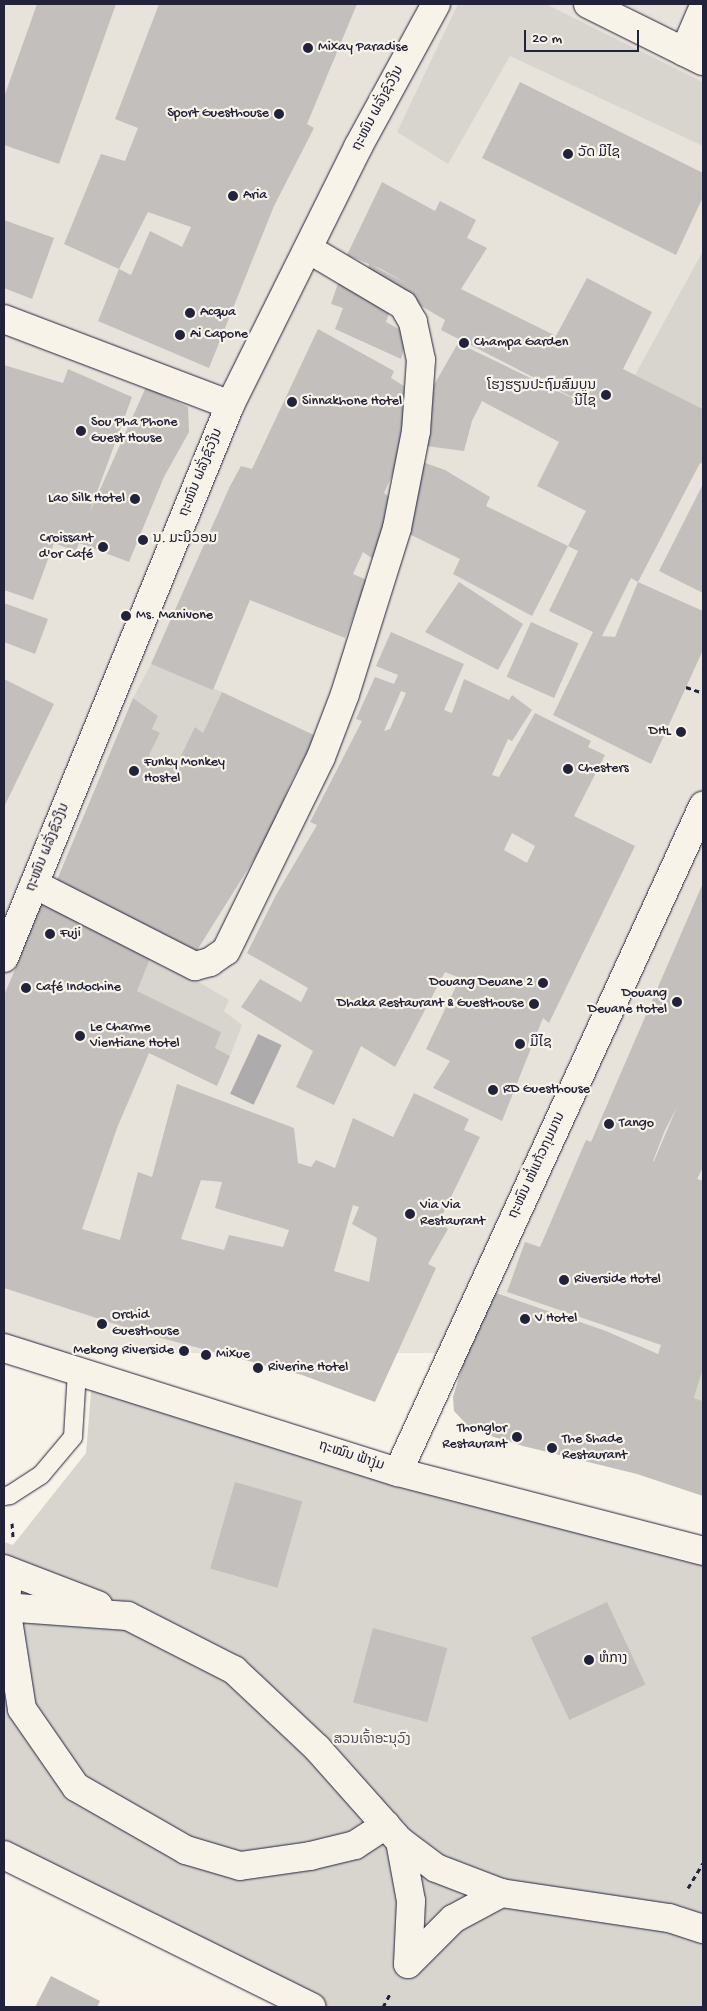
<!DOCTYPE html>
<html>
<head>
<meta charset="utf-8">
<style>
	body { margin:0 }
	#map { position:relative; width:707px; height:2011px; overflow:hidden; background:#f7f3e8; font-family:"Gochi Hand","Noto Sans Lao",sans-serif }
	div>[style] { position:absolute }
	.built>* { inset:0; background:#e7e3db; transform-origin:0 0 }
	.green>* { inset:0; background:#d8d5cf }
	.water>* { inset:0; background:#aeabad; transform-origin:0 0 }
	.building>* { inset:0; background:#c2bfbd; transform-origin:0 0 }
	.path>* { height:3px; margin-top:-1.5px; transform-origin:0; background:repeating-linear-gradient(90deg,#22223b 0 5px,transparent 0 9px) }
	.roads { filter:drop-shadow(0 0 1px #22223b) drop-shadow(0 0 1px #22223b) }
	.lane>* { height:18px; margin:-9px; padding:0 9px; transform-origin:9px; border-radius:9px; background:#f7f3e8 }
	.street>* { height:28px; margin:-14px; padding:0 14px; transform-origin:14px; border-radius:14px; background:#f7f3e8 }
	.secondary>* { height:28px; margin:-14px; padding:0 14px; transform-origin:14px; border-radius:14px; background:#f7f3e8 }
	.highway>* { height:28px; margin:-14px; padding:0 14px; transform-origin:14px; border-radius:14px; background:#f7f3e8 }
	.dots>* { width:14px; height:14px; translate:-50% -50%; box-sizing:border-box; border:2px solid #f7f3e8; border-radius:50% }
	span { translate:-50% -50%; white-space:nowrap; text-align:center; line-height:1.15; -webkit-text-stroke:4.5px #f7f3e8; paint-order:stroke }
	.poi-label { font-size:14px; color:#22223b }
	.left { translate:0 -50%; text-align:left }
	.right { translate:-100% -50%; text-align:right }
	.street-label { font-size:14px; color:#22223b }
	.park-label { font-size:14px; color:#504f60 }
	.frame { position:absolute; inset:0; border:5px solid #22223b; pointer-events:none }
	.scale { position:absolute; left:524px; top:30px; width:115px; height:22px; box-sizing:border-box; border:2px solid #22223b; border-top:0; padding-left:6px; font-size:15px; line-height:18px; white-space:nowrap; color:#22223b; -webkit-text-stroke:4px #f7f3e8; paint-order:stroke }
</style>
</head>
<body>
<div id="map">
	<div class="built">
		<i style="left:4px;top:4px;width:699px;height:1349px"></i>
	</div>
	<div class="green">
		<i style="clip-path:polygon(458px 4px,546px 4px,703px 82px,703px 146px,510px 56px,448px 164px,397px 132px)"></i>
		<i style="clip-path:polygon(703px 251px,703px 409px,635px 375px)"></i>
		<i style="clip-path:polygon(151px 664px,222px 692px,203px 733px,195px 728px,176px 766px,149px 755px,160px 733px,152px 729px,158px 716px,133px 698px)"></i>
		<i style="clip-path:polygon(152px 954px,229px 1000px,224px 1011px,242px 1025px,230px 1056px,215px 1048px,220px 1032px,137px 991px)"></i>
		<i style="clip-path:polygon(703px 1369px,703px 1401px,694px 1398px)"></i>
		<i style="clip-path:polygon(92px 1380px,703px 1551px,703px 2007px,311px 2007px,4px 1858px,4px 1542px,13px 1545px,86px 1453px)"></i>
	</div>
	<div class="water">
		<i style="left:258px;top:1034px;width:26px;height:66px;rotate:25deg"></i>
	</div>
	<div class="building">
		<i style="clip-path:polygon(37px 4px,116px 4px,59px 164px,4px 145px,4px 97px)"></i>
		<i style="clip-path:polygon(evenodd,159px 4px,357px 4px,307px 124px,314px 128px,274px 206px,209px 368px,98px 321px,119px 269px,64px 244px,101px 154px,125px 161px,138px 128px,115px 119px,159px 4px,148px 212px,191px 227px,182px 247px,150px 231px,131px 275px,119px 269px,148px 212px)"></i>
		<i style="clip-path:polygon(520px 82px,703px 173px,703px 197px,676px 255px,482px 158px)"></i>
		<i style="clip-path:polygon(evenodd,382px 182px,435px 211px,440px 201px,476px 220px,467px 238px,487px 248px,461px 289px,556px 336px,587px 278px,652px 312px,623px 369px,703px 409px,703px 464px,700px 463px,638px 582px,631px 578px,602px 636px,615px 637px,638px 582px,703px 611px,703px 650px,651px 764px,553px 715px,593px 632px,549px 611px,578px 551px,568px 546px,586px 511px,537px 486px,559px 442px,482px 401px,472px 421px,464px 451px,426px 446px,430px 392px,458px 343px,601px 412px,441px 330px,445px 320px,367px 274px,369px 264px,347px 255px,382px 182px,373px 266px,381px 269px,408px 284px,373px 266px)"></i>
		<i style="clip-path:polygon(4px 220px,54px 238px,32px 299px,4px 288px)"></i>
		<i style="clip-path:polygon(339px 280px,392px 305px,386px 322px,408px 334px,401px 359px,335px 329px,343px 308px,331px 304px)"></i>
		<i style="clip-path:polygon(318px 329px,394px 371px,391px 378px,404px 386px,408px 413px,405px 447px,384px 493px,397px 502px,373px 559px,363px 552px,353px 574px,367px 580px,345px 638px,250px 600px,213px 690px,151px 664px,230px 486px,241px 466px,252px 469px)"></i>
		<i style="clip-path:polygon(4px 365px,63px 383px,68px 369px,132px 397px,89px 514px,146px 387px,188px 407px,189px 432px,164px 477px,129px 562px,79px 543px,76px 551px,54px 543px,33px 600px,4px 590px)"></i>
		<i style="clip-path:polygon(414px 459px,445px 470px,490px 497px,486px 506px,568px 546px,532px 616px,453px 574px,460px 559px,407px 533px)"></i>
		<i style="clip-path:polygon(702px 486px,703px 486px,703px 593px,659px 571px)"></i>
		<i style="clip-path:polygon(459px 582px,523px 624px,498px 670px,425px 632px)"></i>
		<i style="clip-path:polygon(4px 603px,48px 619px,35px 654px,4px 642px)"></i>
		<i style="left:531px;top:622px;width:52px;height:60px;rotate:24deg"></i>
		<i style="clip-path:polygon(evenodd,391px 632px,464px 664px,444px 710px,452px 713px,464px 679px,509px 700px,512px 695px,532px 710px,512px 741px,508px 739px,492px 775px,499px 777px,535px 713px,591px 741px,588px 747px,605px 755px,574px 816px,635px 846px,549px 1023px,543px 1018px,502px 1121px,433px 1088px,450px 1061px,426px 1049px,460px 978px,445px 972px,395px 1067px,361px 1046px,334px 1105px,296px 1087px,313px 1051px,241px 1007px,260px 979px,301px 1002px,308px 988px,247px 953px,276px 895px,317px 825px,310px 822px,362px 721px,356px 719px,375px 677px,394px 684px,398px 675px,376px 666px,391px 632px,401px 691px,406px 693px,390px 729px,384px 731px,401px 691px,391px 632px,512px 833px,535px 846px,527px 863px,504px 850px,512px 833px)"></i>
		<i style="clip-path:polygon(4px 679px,54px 704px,4px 807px)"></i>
		<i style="clip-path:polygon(222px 692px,316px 736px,291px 782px,271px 832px,196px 952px,57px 880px,133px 698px,158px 716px,152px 729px,160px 733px,149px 755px,176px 766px,195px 727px,203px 733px)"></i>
		<i style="clip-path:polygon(evenodd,703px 883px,703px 1167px,697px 1179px,703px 1181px,703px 1369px,694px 1398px,703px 1401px,703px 1496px,637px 1474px,523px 1446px,472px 1430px,454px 1411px,453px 1397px,465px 1357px,493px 1292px,606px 1331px,658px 1354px,661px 1345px,507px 1292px,525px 1242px,540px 1247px,586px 1140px,591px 1142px,703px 883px,677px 1107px,654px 1161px,653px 1161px,665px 1130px,677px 1107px)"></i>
		<i style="clip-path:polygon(evenodd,42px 894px,152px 954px,137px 991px,221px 1032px,215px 1048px,230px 1056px,217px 1086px,149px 1053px,117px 1128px,82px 1229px,120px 1240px,138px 1172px,152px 1177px,177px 1084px,294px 1128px,298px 1163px,311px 1167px,316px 1160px,335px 1168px,353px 1118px,393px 1137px,414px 1093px,469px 1119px,464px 1130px,480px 1137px,439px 1222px,448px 1229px,428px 1264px,436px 1268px,375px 1402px,302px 1375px,146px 1334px,4px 1288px,4px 995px,21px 956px,14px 954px,42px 894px,201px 1180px,222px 1182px,215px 1208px,289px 1230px,283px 1247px,229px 1235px,224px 1250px,181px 1239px,201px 1180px,42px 894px,353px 1205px,359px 1207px,352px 1224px,377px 1238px,369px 1282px,334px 1271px,353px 1205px)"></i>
		<i style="left:235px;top:1482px;width:70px;height:90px;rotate:16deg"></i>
		<i style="left:607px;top:1602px;width:91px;height:84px;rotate:65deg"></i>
		<i style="left:373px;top:1628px;width:77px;height:77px;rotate:15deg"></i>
		<i style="clip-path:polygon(51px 1976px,100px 2001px,97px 2007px,35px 2007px)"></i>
	</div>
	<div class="path">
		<i style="left:686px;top:687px;width:18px;rotate:19deg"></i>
		<i style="left:12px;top:1523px;width:14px;rotate:86deg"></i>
		<i style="left:688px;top:1888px;width:29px;rotate:-59deg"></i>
		<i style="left:383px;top:2007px;width:17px;rotate:-62deg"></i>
	</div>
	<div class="roads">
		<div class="lane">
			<i style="left:4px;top:1496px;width:6px;rotate:-9deg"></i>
			<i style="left:10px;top:1495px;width:37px;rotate:-33deg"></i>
			<i style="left:41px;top:1475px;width:50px;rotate:-49.9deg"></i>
			<i style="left:73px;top:1437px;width:66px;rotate:-86.5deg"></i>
		</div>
		<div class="street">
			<i style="left:684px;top:52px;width:48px;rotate:-66.6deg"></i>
			<i style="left:4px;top:319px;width:242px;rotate:20.8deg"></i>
			<i style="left:34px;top:884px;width:181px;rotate:27deg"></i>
			<i style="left:195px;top:966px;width:16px;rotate:-15deg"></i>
			<i style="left:210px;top:962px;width:19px;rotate:-35deg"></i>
			<i style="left:226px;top:951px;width:216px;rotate:-63.9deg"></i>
			<i style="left:321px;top:757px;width:67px;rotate:-69.1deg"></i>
			<i style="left:345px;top:694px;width:174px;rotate:-72.6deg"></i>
			<i style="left:397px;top:528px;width:99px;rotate:-78.9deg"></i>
			<i style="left:416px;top:431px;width:71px;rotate:-86deg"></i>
			<i style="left:421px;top:360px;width:39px;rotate:-102deg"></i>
			<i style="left:413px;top:322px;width:20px;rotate:-120deg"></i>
			<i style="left:403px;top:305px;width:108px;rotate:-149.4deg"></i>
			<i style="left:4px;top:958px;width:597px;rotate:-67.77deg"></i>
			<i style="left:230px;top:405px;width:288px;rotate:-63.6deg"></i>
			<i style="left:358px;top:147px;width:163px;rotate:-61.4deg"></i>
			<i style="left:398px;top:1472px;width:733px;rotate:-65.39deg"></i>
			<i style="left:4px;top:1569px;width:101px;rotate:21deg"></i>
			<i style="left:8px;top:1571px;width:36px;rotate:93deg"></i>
			<i style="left:6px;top:1607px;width:103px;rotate:81.1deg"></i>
			<i style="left:22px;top:1709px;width:95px;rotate:55.3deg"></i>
			<i style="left:76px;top:1787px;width:127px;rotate:29.8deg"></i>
			<i style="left:186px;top:1850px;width:56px;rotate:16.5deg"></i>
			<i style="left:240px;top:1866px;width:71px;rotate:-8.1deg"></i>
			<i style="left:310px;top:1856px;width:46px;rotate:-13.7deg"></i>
			<i style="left:355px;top:1845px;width:37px;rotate:-33deg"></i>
			<i style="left:4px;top:1607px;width:124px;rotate:4.2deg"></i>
			<i style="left:128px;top:1616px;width:119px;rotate:27deg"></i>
			<i style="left:234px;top:1670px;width:114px;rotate:43.2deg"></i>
			<i style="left:317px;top:1748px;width:125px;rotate:48.3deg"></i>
			<i style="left:400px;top:1841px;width:61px;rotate:79.6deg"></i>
			<i style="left:411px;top:1901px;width:63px;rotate:92.7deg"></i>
			<i style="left:408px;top:1964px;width:64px;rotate:-45deg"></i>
			<i style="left:453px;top:1919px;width:55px;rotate:-28.4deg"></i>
			<i style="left:501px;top:1893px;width:170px;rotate:8.5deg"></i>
			<i style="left:669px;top:1918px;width:36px;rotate:18deg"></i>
			<i style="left:400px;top:1841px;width:45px;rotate:36.9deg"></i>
			<i style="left:436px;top:1868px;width:70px;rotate:21deg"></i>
		</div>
		<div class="secondary">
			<i style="left:4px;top:1348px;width:413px;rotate:17.5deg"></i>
			<i style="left:398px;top:1472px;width:315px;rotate:14.5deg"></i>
			<i style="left:4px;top:1855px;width:343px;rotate:26.3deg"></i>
		</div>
		<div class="highway">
			<i style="left:588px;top:4px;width:128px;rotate:26.4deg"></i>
		</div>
	</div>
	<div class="dots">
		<i style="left:308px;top:48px;background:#22223b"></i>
		<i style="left:279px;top:114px;background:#22223b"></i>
		<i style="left:568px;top:154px;background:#22223b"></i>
		<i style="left:233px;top:196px;background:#22223b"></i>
		<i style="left:190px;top:313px;background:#22223b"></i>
		<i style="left:180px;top:335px;background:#22223b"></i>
		<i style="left:464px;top:343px;background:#22223b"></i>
		<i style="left:606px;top:395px;background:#22223b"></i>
		<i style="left:292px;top:402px;background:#22223b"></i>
		<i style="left:81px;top:431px;background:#22223b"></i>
		<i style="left:135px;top:499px;background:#22223b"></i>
		<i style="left:143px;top:540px;background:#22223b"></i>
		<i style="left:103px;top:547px;background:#22223b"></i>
		<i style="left:126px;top:616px;background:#22223b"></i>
		<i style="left:681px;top:732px;background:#22223b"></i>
		<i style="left:568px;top:769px;background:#22223b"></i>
		<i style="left:134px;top:771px;background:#22223b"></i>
		<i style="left:50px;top:934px;background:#22223b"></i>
		<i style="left:543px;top:983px;background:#22223b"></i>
		<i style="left:26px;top:988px;background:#22223b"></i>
		<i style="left:677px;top:1002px;background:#22223b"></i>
		<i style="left:534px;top:1004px;background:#22223b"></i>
		<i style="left:80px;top:1036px;background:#22223b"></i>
		<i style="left:520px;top:1044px;background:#22223b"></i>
		<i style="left:493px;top:1090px;background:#22223b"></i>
		<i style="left:609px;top:1124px;background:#22223b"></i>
		<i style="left:410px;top:1214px;background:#22223b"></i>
		<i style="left:564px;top:1280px;background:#22223b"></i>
		<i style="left:525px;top:1319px;background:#22223b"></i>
		<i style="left:102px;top:1324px;background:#22223b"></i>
		<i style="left:184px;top:1351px;background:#22223b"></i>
		<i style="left:206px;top:1355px;background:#22223b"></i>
		<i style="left:258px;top:1368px;background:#22223b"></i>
		<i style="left:517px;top:1437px;background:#22223b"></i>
		<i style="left:552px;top:1448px;background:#22223b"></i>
		<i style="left:589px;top:1660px;background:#22223b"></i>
	</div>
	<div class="poi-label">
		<span class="left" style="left:318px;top:48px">Mixay Paradise</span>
		<span class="right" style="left:269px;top:114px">Sport Guesthouse</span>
		<span class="left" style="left:578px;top:154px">ວັດ ມີໄຊ</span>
		<span class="left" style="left:243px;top:196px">Aria</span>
		<span class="left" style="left:200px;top:313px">Acqua</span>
		<span class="left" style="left:190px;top:335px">Ai Capone</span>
		<span class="left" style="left:474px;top:343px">Champa Garden</span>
		<span class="right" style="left:596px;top:395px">ໂຮງຮຽນປະຖົມສົມບູນ<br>ນີໄຊ</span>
		<span class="left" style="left:302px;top:402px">Sinnakhone Hotel</span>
		<span class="left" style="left:91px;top:431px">Sou Pha Phone<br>Guest House</span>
		<span class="right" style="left:125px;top:499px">Lao Silk Hotel</span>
		<span class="right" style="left:93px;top:547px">Croissant<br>d'or Café</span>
		<span class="left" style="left:153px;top:540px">ນ. ມະນິວອນ</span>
		<span class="left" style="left:136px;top:616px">Ms. Manivone</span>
		<span class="right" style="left:671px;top:732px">DHL</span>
		<span class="left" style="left:144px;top:771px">Funky Monkey<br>Hostel</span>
		<span class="left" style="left:578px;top:769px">Chesters</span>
		<span class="left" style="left:60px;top:934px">Fuji</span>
		<span class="right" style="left:533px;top:983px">Douang Deuane 2</span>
		<span class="left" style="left:36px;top:988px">Café Indochine</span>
		<span class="right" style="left:667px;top:1002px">Douang<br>Deuane Hotel</span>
		<span class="right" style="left:524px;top:1004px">Dhaka Restaurant &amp; Guesthouse</span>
		<span class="left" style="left:90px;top:1036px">Le Charme<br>Vientiane Hotel</span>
		<span class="left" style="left:530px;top:1044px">ມີໄຊ</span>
		<span class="left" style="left:503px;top:1090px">RD Guesthouse</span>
		<span class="left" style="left:619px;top:1124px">Tango</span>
		<span class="left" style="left:420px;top:1214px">Via Via<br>Restaurant</span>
		<span class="left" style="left:574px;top:1280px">Riverside Hotel</span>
		<span class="left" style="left:112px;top:1324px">Orchid<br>Guesthouse</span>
		<span class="left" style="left:535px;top:1319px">V Hotel</span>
		<span class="right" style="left:174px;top:1351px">Mekong Riverside</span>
		<span class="left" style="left:216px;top:1355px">Mixue</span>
		<span class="left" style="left:268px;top:1368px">Riverine Hotel</span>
		<span class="right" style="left:507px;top:1437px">Thonglor<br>Restaurant</span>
		<span class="left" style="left:562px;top:1448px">The Shade<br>Restaurant</span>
		<span class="left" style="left:599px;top:1660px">ຫໍກາງ</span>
	</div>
	<div class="street-label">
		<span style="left:379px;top:109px;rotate:-62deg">ຖະໜົນ ຝລັ່ງຊົວງິນ</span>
		<span style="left:202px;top:473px;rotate:-68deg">ຖະໜົນ ຝລັ່ງຊົວງິນ</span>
		<span style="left:49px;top:848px;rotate:-68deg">ຖະໜົນ ຝລັ່ງຊົວງິນ</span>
		<span style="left:538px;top:1166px;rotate:-65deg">ຖະໜົນ ໜໍ່ແກ້ວກຸມມານ</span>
		<span style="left:351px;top:1457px;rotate:18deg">ຖະໝົນ ຟ້າງຸ່ມ</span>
	</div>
	<div class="park-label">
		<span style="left:372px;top:1741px">ສວນເຈົ້າອະນຸວົງ</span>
	</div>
	<div class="frame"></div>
	<div class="scale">20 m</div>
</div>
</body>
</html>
